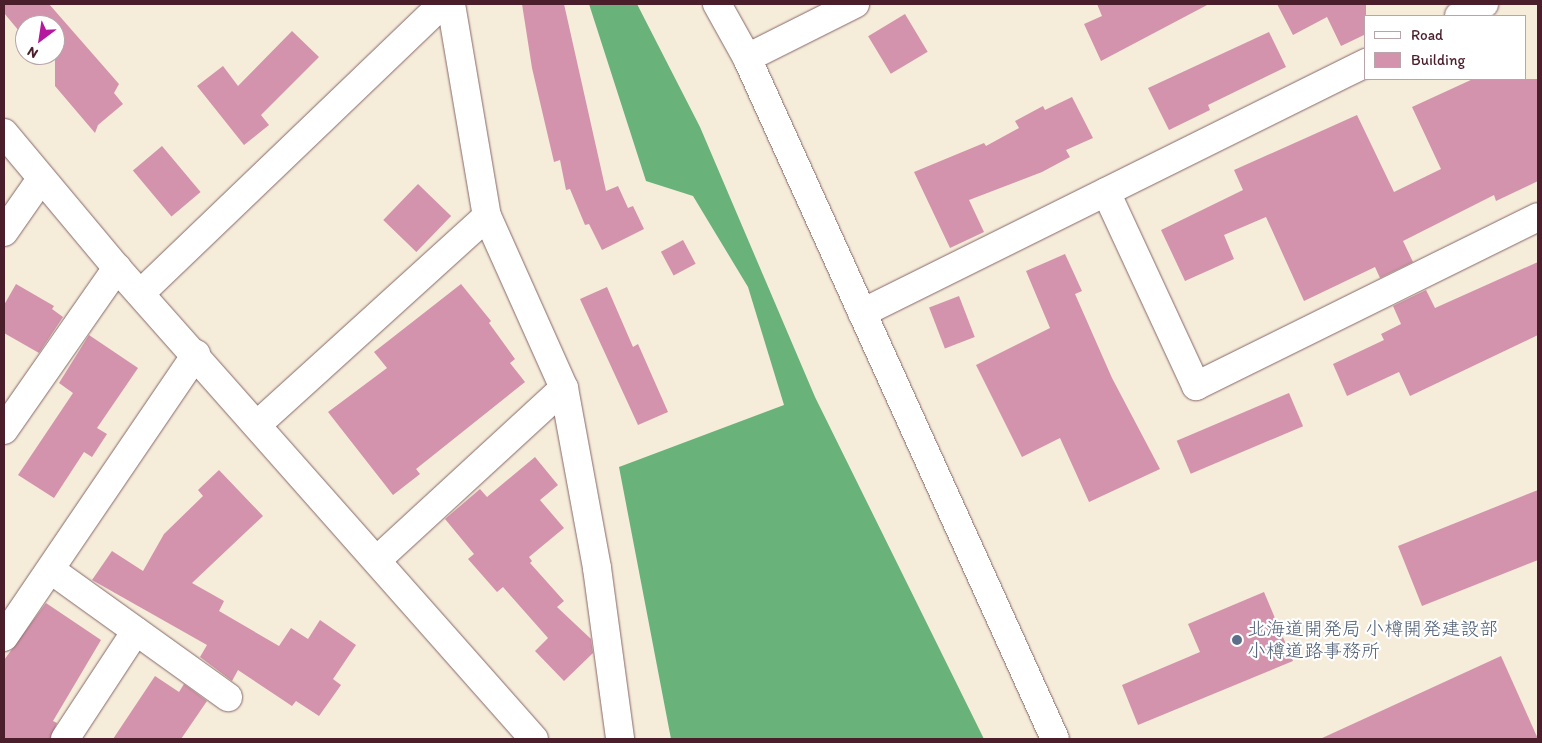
<!DOCTYPE html>
<html>
<head>
<meta charset="utf-8">
<style>
	body { margin:0 }
	#map { position:relative; width:1542px; height:743px; overflow:hidden; background:#f6ecda; font-family:Itim,"Klee One",sans-serif }
	div>[style] { position:absolute }
	.forest>* { inset:0; background:#69b27a }
	.building>* { inset:0; background:#d393ac; transform-origin:0 0 }
	.roads { filter:drop-shadow(0 0 1px #866768) drop-shadow(0 0 1px #866768) }
	.minor>* { height:28px; margin:-14px; padding:0 14px; transform-origin:14px; border-radius:14px; background:#fff }
	.tertiary>* { height:28px; margin:-14px; padding:0 14px; transform-origin:14px; border-radius:14px; background:#fff }
	.dots>* { width:14px; height:14px; translate:-50% -50%; box-sizing:border-box; border:2px solid #fff; border-radius:50% }
	span { translate:-50% -50%; white-space:nowrap; text-align:center; line-height:1.15; -webkit-text-stroke:4.5px #fff; paint-order:stroke }
	.service-label { font-size:19px; color:#4e5e75 }
	.left { translate:0 -50%; text-align:left }
	.frame { position:absolute; inset:0; border:5px solid #4a1f2b; pointer-events:none }
	.legend { position:absolute; left:1364px; top:15px; width:162px; height:65px; box-sizing:border-box; background:#fff; border:1px solid #b7a5aa; margin:0; padding:6px 9px; list-style:none; font-size:15px; color:#4a1f2b }
	.legend li { display:flex; align-items:center; gap:10px; height:25px }
	.legend b { width:25px; border:1px solid #b7a5aa }
	.north { position:absolute; left:15px; top:15px; width:50px; height:50px; box-sizing:border-box; background:#fff; border:1px solid #b7a5aa; border-radius:50%; rotate:211deg; font-size:14px; font-weight:700; line-height:20px; text-align:center; color:#4a1f2b }
	.north::after { content:''; display:block; margin:auto; width:18px; height:22px; background:#b5179e; clip-path:polygon(50% 0,100% 100%,50% 72%,0 100%) }
</style>
</head>
<body>
<div id="map">
	<div class="forest">
		<i style="clip-path:polygon(589px 4px,637px 4px,700px 127px,815px 397px,984px 739px,671px 739px,619px 467px,784px 405px,748px 287px,693px 196px,646px 181px)"></i>
	</div>
	<div class="building">
		<i style="clip-path:polygon(4px 4px,49px 4px,119px 84px,114px 93px,123px 104px,98px 125px,95px 133px,55px 86px,55px 25px,25px 25px,24px 37px,4px 13px)"></i>
		<i style="clip-path:polygon(522px 4px,564px 4px,606px 191px,618px 186px,628px 208px,633px 206px,644px 229px,602px 250px,589px 224px,585px 225px,570px 189px,566px 190px,560px 160px,554px 162px,532px 68px)"></i>
		<i style="clip-path:polygon(1097px 4px,1209px 4px,1101px 61px,1084px 24px,1102px 16px)"></i>
		<i style="clip-path:polygon(1277px 4px,1366px 4px,1366px 34px,1341px 46px,1327px 17px,1293px 35px)"></i>
		<i style="left:905px;top:14px;width:44px;height:43px;rotate:59deg"></i>
		<i style="clip-path:polygon(292px 31px,319px 57px,261px 115px,269px 125px,244px 145px,197px 86px,223px 66px,238px 86px)"></i>
		<i style="clip-path:polygon(1269px 32px,1286px 67px,1208px 105px,1210px 110px,1169px 130px,1148px 88px)"></i>
		<i style="clip-path:polygon(1473px 79px,1538px 79px,1538px 181px,1496px 201px,1494px 195px,1403px 241px,1413px 262px,1380px 278px,1375px 267px,1304px 301px,1266px 217px,1224px 235px,1234px 259px,1185px 281px,1161px 230px,1243px 190px,1234px 170px,1357px 115px,1394px 192px,1441px 169px,1412px 107px)"></i>
		<i style="clip-path:polygon(1072px 97px,1093px 138px,1066px 150px,1070px 157px,1042px 172px,969px 200px,984px 232px,950px 248px,914px 172px,984px 143px,986px 146px,1019px 128px,1015px 121px,1043px 106px,1045px 110px)"></i>
		<i style="left:162px;top:146px;width:60px;height:38px;rotate:50deg"></i>
		<i style="left:418px;top:184px;width:46px;height:50px;rotate:44deg"></i>
		<i style="left:683px;top:240px;width:27px;height:25px;rotate:62deg"></i>
		<i style="clip-path:polygon(1065px 254px,1082px 291px,1075px 294px,1112px 378px,1160px 469px,1089px 502px,1060px 438px,1022px 457px,976px 365px,1050px 328px,1026px 271px)"></i>
		<i style="clip-path:polygon(1538px 262px,1538px 335px,1410px 396px,1399px 372px,1347px 396px,1333px 364px,1384px 340px,1381px 334px,1401px 324px,1393px 306px,1426px 290px,1435px 308px)"></i>
		<i style="clip-path:polygon(16px 284px,54px 306px,52px 309px,63px 317px,39px 353px,4px 333px,4px 305px)"></i>
		<i style="clip-path:polygon(461px 284px,491px 321px,489px 323px,515px 359px,510px 363px,525px 382px,416px 469px,420px 474px,393px 495px,328px 412px,387px 368px,374px 352px)"></i>
		<i style="clip-path:polygon(607px 287px,633px 347px,638px 344px,668px 412px,638px 425px,580px 299px)"></i>
		<i style="left:959px;top:296px;width:44px;height:32px;rotate:69deg"></i>
		<i style="clip-path:polygon(89px 335px,138px 368px,97px 428px,107px 434px,92px 457px,84px 452px,54px 498px,18px 475px,73px 393px,59px 383px)"></i>
		<i style="left:1289px;top:393px;width:36px;height:122px;rotate:67deg"></i>
		<i style="clip-path:polygon(535px 457px,558px 485px,540px 500px,564px 528px,529px 557px,532px 561px,530px 563px,564px 601px,557px 607px,591px 639px,593px 653px,564px 681px,535px 651px,548px 638px,503px 587px,497px 592px,468px 559px,474px 554px,445px 519px,480px 489px,487px 497px)"></i>
		<i style="clip-path:polygon(219px 470px,263px 516px,192px 583px,224px 601px,219px 611px,279px 646px,291px 628px,308px 639px,320px 620px,356px 645px,333px 679px,341px 685px,319px 716px,296px 701px,292px 706px,238px 670px,232px 681px,200px 657px,207px 645px,92px 580px,112px 551px,143px 571px,164px 534px,203px 496px,198px 490px)"></i>
		<i style="clip-path:polygon(1538px 490px,1538px 560px,1422px 606px,1398px 546px)"></i>
		<i style="clip-path:polygon(1264px 592px,1293px 661px,1138px 725px,1122px 685px,1200px 652px,1188px 624px)"></i>
		<i style="clip-path:polygon(46px 603px,101px 640px,53px 721px,57px 723px,50px 739px,4px 739px,4px 660px)"></i>
		<i style="clip-path:polygon(1501px 656px,1538px 739px,1320px 739px)"></i>
		<i style="clip-path:polygon(155px 676px,179px 692px,184px 684px,207px 701px,181px 739px,113px 739px)"></i>
	</div>
	<div class="roads">
		<div class="minor">
			<i style="left:451px;top:4px;width:215px;rotate:80.4deg"></i>
			<i style="left:487px;top:216px;width:188px;rotate:65.9deg"></i>
			<i style="left:564px;top:388px;width:183px;rotate:79.6deg"></i>
			<i style="left:597px;top:568px;width:173px;rotate:82.3deg"></i>
			<i style="left:1459px;top:16px;width:28px;rotate:-26deg"></i>
			<i style="left:747px;top:58px;width:121px;rotate:-26.6deg"></i>
			<i style="left:1106px;top:192px;width:214px;rotate:65.1deg"></i>
			<i style="left:1196px;top:386px;width:381px;rotate:-26.3deg"></i>
			<i style="left:4px;top:232px;width:65px;rotate:-55.1deg"></i>
			<i style="left:142px;top:292px;width:416px;rotate:-43.8deg"></i>
			<i style="left:862px;top:313px;width:563px;rotate:-26.38deg"></i>
			<i style="left:258px;top:424px;width:309px;rotate:-42.2deg"></i>
			<i style="left:4px;top:430px;width:198px;rotate:-55.1deg"></i>
			<i style="left:377px;top:560px;width:254px;rotate:-42.6deg"></i>
			<i style="left:51px;top:570px;width:218px;rotate:35.7deg"></i>
			<i style="left:4px;top:637px;width:342px;rotate:-55.8deg"></i>
			<i style="left:65px;top:739px;width:129px;rotate:-56.7deg"></i>
		</div>
		<div class="tertiary">
			<i style="left:717px;top:4px;width:62px;rotate:60.9deg"></i>
			<i style="left:747px;top:58px;width:747px;rotate:65.66deg"></i>
			<i style="left:4px;top:133px;width:176px;rotate:50.1deg"></i>
			<i style="left:117px;top:268px;width:629px;rotate:48.48deg"></i>
		</div>
	</div>
	<div class="dots">
		<i style="left:1237px;top:640px;background:#5c6f8a"></i>
	</div>
	<div class="service-label">
		<span class="left" style="left:1247px;top:640px">北海道開発局 小樽開発建設部<br>小樽道路事務所</span>
	</div>
	<div class="frame"></div>
	<ul class="legend">
	<li><b style="height:6px;background:#fff"></b>Road</li>
	<li><b style="height:14px;background:#d393ac"></b>Building</li>
	</ul>
	<div class="north">N</div>
</div>
</body>
</html>
